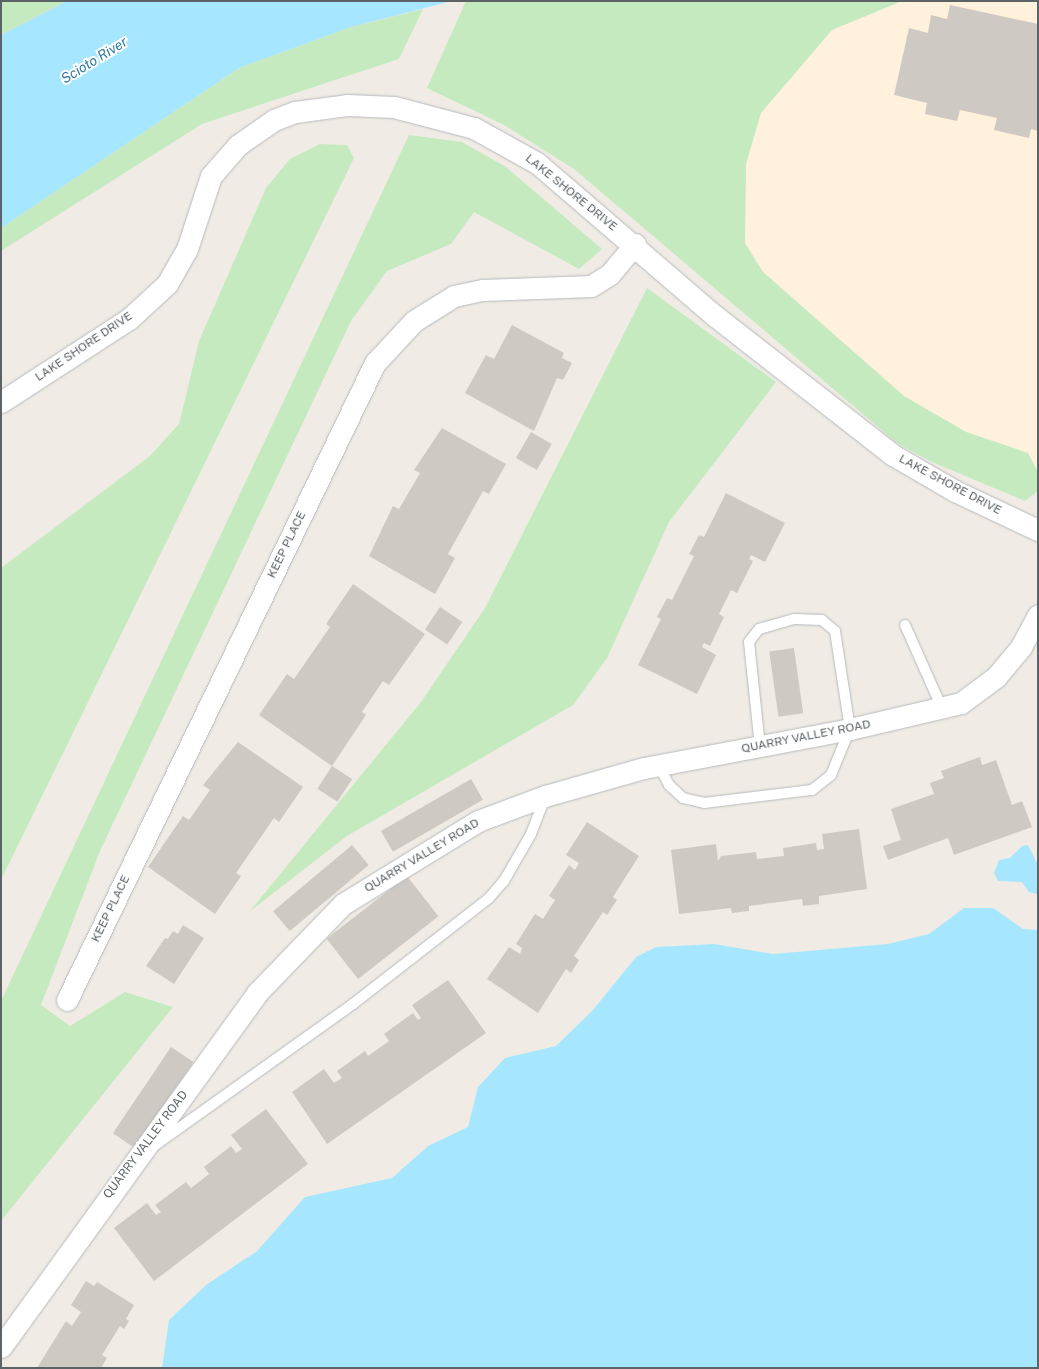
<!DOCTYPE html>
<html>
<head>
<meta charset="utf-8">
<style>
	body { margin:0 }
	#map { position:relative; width:1039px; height:1369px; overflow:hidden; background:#f0ece5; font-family:"Public Sans",sans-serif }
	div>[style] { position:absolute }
	.commercial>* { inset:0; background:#fff1db }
	.green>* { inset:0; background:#c6eabf }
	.water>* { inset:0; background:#a6e7ff }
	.building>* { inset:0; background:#cec9c3; transform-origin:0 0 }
	.roads { filter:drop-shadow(0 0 1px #b5b9bd) drop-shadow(0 0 1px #b5b9bd) }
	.service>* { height:10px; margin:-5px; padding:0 5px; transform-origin:5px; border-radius:5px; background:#fff }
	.minor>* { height:21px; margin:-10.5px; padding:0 10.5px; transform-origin:10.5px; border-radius:10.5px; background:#fff }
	span { translate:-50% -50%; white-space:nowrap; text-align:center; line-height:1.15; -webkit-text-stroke:4px #fff; paint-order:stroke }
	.street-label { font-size:12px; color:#5c6367 }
	.water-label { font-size:14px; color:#307aa0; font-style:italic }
	.frame { position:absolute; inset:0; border:2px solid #5c6367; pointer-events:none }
</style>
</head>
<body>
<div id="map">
	<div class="commercial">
		<i style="clip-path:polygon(902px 1px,1038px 1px,1038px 472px,1028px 453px,966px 432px,904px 396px,763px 272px,745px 243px,746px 164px,761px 113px,832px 30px)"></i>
	</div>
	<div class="green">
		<i style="clip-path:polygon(1px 1px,67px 1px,1px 35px)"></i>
		<i style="clip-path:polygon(466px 1px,902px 1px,832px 30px,761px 113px,746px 164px,745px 243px,763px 272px,904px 396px,966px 432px,1028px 453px,1038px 472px,1038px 491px,1025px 501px,932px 462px,897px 443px,574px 169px,504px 125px,427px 88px)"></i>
		<i style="clip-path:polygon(423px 9px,399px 59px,202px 124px,1px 251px,1px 228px,239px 68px,351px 27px)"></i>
		<i style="clip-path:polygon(409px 135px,462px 142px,506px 167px,602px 249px,579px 269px,474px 212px,451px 244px,387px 271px,351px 321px,100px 851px,41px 1005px,70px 1026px,125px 992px,173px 1007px,1px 1221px,1px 1001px)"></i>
		<i style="clip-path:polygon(320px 144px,347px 145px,354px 158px,1px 880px,1px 568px,150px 456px,179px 424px,199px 341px,266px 188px,290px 159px)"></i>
		<i style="clip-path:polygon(647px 288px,776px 382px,669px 522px,607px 658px,573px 705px,347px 836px,249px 912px,421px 702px,485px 608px)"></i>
	</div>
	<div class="water">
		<i style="clip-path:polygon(67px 1px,452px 1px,351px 27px,239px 68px,1px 228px,1px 35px)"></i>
		<i style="clip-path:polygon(1028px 845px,1038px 865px,1037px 894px,1029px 892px,1022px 882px,998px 881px,994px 873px,999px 860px,1010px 858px,1022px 846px)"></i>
		<i style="clip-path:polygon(964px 908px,993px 908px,1023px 929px,1038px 930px,1038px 1368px,162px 1368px,169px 1320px,206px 1285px,257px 1251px,305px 1197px,392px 1178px,428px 1146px,468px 1127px,478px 1087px,505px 1058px,556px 1046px,593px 1010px,636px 957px,656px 947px,714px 944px,773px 954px,888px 944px,929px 934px)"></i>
	</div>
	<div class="building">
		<i style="clip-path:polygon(950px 5px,1038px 24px,1038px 131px,1031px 129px,1029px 138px,994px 130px,997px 118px,960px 110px,957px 121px,925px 114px,927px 103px,894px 95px,909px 28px,928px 33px,931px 15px,947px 19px)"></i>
		<i style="clip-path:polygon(512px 325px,564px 353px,562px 358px,572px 363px,563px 380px,557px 378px,534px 431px,465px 393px,486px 355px,494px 359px)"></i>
		<i style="clip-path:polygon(442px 428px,506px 464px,489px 494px,483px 491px,448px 554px,455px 558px,435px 594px,369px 556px,393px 506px,399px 509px,420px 473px,414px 470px)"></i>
		<i style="left:531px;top:432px;width:24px;height:30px;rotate:30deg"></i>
		<i style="clip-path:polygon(726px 493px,785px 523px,765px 562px,751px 555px,749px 559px,753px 561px,737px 593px,731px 590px,719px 614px,724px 617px,710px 646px,704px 643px,702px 647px,716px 655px,697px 694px,638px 665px,661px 619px,657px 617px,667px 598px,672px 600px,694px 556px,689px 554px,699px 535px,704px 537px)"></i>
		<i style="clip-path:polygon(353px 584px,425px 634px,389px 685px,383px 681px,362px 712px,366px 715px,332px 766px,259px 715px,287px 674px,294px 679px,330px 627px,326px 624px)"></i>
		<i style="left:440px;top:607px;width:27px;height:27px;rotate:34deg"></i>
		<i style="left:794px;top:648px;width:66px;height:25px;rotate:82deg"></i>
		<i style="clip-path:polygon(238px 742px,303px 787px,279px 822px,274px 818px,236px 873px,241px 876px,215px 914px,148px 867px,183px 816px,189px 820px,210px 790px,203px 785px)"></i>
		<i style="clip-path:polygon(980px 757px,982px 765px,996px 760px,1012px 805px,1022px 801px,1032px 827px,954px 855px,948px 838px,888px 860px,883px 846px,901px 840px,891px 809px,934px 794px,930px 783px,944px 778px,941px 771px)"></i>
		<i style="left:332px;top:766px;width:24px;height:27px;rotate:33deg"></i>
		<i style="left:471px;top:779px;width:24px;height:104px;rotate:60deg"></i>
		<i style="clip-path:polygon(587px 822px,639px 856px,613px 897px,617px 900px,607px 915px,603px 912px,574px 956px,579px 960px,571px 973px,566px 969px,538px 1013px,487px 979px,509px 947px,520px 954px,522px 948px,516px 944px,535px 914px,543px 919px,555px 900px,549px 896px,569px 865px,575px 870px,579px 863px,566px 855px)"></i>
		<i style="clip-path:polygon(859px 829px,867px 889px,819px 896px,819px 904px,803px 906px,802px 899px,749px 906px,749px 911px,732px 913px,731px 908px,679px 914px,671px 850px,716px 844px,718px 861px,721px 856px,756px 852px,757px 859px,784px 856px,783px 848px,816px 843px,817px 850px,824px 849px,822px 834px)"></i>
		<i style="left:352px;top:845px;width:26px;height:103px;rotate:50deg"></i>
		<i style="left:407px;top:876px;width:51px;height:102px;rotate:52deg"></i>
		<i style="clip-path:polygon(183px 925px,204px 938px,174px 984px,146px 966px,165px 938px,168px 939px,173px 931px,178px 934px)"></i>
		<i style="clip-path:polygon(448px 980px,486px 1033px,327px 1144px,292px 1092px,324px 1069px,334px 1083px,342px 1078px,337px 1071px,365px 1051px,368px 1056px,389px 1041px,384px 1034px,413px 1013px,418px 1020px,421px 1018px,412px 1005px)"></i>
		<i style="left:171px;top:1047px;width:27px;height:104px;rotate:34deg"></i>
		<i style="clip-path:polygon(266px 1109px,308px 1164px,154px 1281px,114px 1228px,147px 1203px,156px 1215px,161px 1212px,155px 1205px,186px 1182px,191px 1188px,209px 1174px,204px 1167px,231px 1146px,236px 1153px,242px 1149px,231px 1135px)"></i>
		<i style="clip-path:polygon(86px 1281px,94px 1286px,97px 1282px,134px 1305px,126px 1319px,129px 1321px,124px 1329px,120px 1326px,102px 1355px,107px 1358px,101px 1368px,37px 1368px,66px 1321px,72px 1326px,81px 1312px,71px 1305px)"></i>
	</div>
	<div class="roads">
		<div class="service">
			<i style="left:905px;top:625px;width:91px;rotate:66deg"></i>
			<i style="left:659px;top:766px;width:21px;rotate:62deg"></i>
			<i style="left:669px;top:785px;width:19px;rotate:43deg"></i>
			<i style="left:683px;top:798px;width:22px;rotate:13deg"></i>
			<i style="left:704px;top:803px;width:109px;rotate:-6.9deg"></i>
			<i style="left:812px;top:790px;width:24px;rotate:-38deg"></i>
			<i style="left:831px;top:775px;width:50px;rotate:-67.6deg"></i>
			<i style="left:850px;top:729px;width:99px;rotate:-98.7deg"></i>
			<i style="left:835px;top:631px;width:17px;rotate:-140deg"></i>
			<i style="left:822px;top:620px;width:28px;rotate:-178deg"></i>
			<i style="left:794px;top:619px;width:36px;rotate:164deg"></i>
			<i style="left:759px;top:629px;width:16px;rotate:128deg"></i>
			<i style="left:749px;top:642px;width:106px;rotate:84deg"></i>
			<i style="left:154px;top:1146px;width:244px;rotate:-35.5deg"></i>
			<i style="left:353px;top:1004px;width:172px;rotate:-37.9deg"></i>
			<i style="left:489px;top:898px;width:23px;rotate:-49deg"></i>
			<i style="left:504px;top:881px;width:54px;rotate:-60.1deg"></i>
			<i style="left:531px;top:834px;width:40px;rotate:-69deg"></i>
		</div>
		<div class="minor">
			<i style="left:1px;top:402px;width:153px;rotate:-33deg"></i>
			<i style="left:129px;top:319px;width:52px;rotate:-42.6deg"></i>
			<i style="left:167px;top:284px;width:40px;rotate:-60.3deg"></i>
			<i style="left:187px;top:249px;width:77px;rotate:-71.8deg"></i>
			<i style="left:211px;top:176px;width:41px;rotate:-48.9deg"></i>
			<i style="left:238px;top:145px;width:44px;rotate:-34.8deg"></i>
			<i style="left:274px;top:120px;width:22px;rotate:-21deg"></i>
			<i style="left:295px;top:112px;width:52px;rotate:-7.7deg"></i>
			<i style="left:347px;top:105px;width:47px;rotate:2.4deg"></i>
			<i style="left:394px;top:107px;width:83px;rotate:14.7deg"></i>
			<i style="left:474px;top:128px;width:72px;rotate:29.1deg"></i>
			<i style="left:537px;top:163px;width:235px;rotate:40.7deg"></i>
			<i style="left:715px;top:316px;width:226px;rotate:38deg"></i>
			<i style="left:893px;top:455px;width:72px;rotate:30.1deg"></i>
			<i style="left:955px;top:491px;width:92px;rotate:25.2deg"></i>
			<i style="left:67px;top:1000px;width:708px;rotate:-64.2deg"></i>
			<i style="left:375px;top:363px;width:57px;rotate:-47.1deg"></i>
			<i style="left:414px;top:321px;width:47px;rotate:-32deg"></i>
			<i style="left:454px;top:296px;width:30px;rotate:-12deg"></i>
			<i style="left:483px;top:290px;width:108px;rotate:-2.1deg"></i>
			<i style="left:591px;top:286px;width:22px;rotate:-32deg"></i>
			<i style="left:610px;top:274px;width:39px;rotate:-50deg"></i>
			<i style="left:1px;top:1347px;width:437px;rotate:-54.1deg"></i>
			<i style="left:257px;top:993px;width:124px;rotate:-46deg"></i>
			<i style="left:343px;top:904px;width:158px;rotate:-31.6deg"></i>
			<i style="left:478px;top:821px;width:72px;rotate:-20.5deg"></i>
			<i style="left:545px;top:796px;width:103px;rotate:-15.8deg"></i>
			<i style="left:644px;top:768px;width:210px;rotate:-10.7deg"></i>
			<i style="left:850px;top:729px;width:114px;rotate:-13.2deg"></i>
			<i style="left:961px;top:703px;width:44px;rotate:-36.6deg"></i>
			<i style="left:996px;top:677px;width:39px;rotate:-50deg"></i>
			<i style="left:1021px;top:647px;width:36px;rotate:-62deg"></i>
		</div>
	</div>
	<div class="street-label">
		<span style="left:571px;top:193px;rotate:39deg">LAKE SHORE DRIVE</span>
		<span style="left:84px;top:347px;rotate:-34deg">LAKE SHORE DRIVE</span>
		<span style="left:950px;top:485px;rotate:28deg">LAKE SHORE DRIVE</span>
		<span style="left:287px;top:545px;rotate:-64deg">KEEP PLACE</span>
		<span style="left:806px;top:737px;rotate:-11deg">QUARRY VALLEY ROAD</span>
		<span style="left:422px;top:856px;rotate:-31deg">QUARRY VALLEY ROAD</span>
		<span style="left:111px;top:909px;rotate:-64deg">KEEP PLACE</span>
		<span style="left:146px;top:1145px;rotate:-53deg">QUARRY VALLEY ROAD</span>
	</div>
	<div class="water-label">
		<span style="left:94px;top:60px;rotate:-32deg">Scioto River</span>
	</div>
	<div class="frame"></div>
</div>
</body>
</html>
